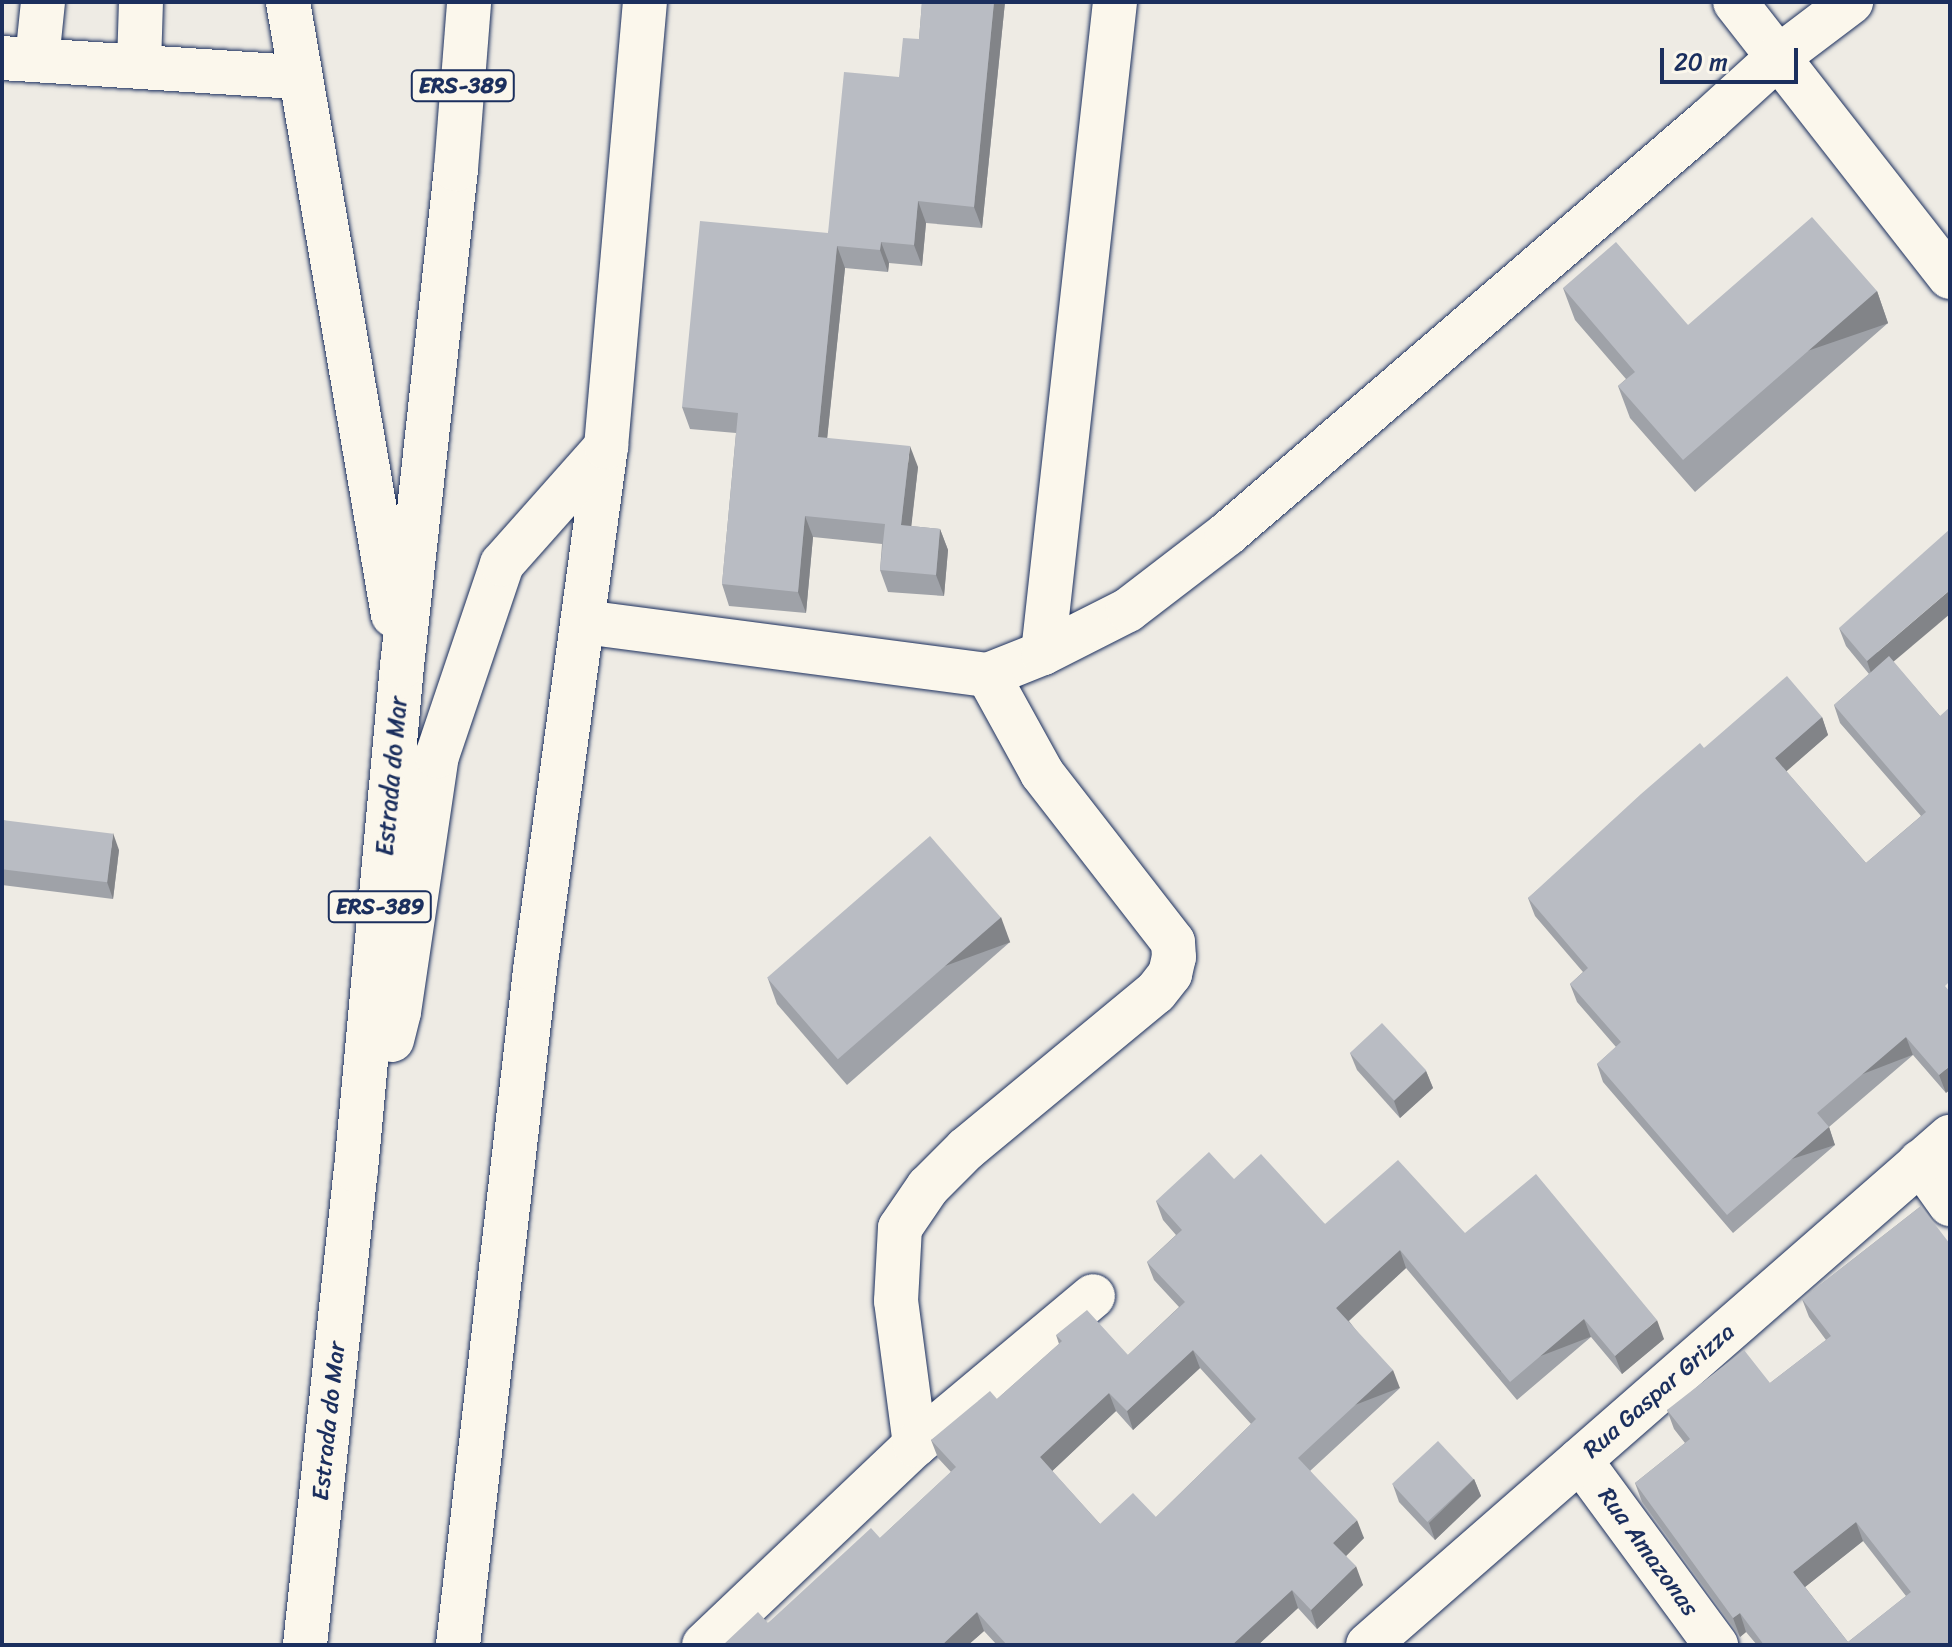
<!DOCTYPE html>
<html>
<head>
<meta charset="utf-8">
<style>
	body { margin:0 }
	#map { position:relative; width:1952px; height:1647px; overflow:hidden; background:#eeebe4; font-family:Sriracha,sans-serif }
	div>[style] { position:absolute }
	.roads { filter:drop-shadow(0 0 2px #1b2f5e) drop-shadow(0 0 2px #1b2f5e) }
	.minor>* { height:44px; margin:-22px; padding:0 22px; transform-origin:22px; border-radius:22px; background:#fbf7ec }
	.major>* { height:44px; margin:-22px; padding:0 22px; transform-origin:22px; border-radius:22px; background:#fbf7ec }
	.wall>* { inset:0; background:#9fa2a8 }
	.shaded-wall>* { inset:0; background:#828488; transform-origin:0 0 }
	.building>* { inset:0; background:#b9bcc3; transform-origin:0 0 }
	span { translate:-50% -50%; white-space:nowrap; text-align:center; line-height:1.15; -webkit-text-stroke:7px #fbf7ec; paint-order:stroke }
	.shield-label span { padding:2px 6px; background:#fbf7ec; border:2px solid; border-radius:6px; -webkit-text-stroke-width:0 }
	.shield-label { font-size:22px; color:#1b2f5e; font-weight:700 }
	.street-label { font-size:24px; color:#1b2f5e }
	.frame { position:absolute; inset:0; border:4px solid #1b2f5e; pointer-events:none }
	.scale { position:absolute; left:1660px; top:48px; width:138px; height:36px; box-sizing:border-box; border:4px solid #1b2f5e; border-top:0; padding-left:10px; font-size:24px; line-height:28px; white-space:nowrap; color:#1b2f5e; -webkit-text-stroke:6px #fbf7ec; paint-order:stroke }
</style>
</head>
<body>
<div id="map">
	<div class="roads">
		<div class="minor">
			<i style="left:1735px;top:2px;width:349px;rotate:52deg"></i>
			<i style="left:2px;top:58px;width:298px;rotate:3.7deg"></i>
			<i style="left:37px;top:60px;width:58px;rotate:-84.1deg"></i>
			<i style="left:139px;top:65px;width:63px;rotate:-88.2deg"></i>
			<i style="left:584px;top:622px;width:407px;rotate:7.5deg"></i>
			<i style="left:988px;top:675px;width:59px;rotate:-21.8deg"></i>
			<i style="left:1043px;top:653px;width:655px;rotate:-83.69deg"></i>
			<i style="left:1043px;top:653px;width:95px;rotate:-26.8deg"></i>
			<i style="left:1128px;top:610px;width:125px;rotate:-37.5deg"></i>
			<i style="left:1227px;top:534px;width:637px;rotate:-40.67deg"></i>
			<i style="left:1710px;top:119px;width:91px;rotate:-42.3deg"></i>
			<i style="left:1777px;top:58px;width:93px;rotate:-37.1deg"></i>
			<i style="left:1920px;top:1162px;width:52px;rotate:54.5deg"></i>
			<i style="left:915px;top:1445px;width:145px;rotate:-97.5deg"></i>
			<i style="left:896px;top:1301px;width:73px;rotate:-86.9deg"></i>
			<i style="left:900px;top:1228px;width:50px;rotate:-55.7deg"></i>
			<i style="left:928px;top:1187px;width:54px;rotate:-45deg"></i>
			<i style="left:966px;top:1149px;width:246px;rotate:-39.6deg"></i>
			<i style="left:1156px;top:992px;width:23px;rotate:-52deg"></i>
			<i style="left:1170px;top:974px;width:17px;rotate:-77deg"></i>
			<i style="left:1174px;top:957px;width:15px;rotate:-94deg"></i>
			<i style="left:1173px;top:942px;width:214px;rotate:-127.8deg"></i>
			<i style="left:1042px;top:773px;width:112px;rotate:-118.9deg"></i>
			<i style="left:1580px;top:1460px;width:230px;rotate:53.7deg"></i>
			<i style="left:458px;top:1645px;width:679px;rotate:-83.49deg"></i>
			<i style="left:535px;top:970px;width:528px;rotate:-82.27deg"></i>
			<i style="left:704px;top:1645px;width:291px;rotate:-43.5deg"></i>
			<i style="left:915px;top:1445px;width:232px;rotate:-39.9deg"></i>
			<i style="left:1368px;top:1645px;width:773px;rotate:-41.12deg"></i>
		</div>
		<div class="major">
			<i style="left:288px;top:2px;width:622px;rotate:80.28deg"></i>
			<i style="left:392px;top:1040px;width:29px;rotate:-76deg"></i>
			<i style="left:399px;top:1012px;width:259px;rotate:-81.6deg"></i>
			<i style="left:437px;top:756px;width:203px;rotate:-71.3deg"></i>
			<i style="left:502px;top:564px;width:157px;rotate:-48.4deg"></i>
			<i style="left:606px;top:447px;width:447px;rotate:-85deg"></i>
			<i style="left:305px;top:1645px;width:478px;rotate:-83.9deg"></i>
			<i style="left:356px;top:1170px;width:506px;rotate:-84.79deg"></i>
			<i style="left:402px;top:666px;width:500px;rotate:-83.8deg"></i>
			<i style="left:456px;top:169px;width:168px;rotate:-85.5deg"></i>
		</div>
	</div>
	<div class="wall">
		<i style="clip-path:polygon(922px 2px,1005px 2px,982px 228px,926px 223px,922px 266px,889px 263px,888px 272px,845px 268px,827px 438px,918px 467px,911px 526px,940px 529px,948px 550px,944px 596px,888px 592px,880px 570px,882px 544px,813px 537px,806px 613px,729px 606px,722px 584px,736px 433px,690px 429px,682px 407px,828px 233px,899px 77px,919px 39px)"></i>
		<i style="clip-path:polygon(1563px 288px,1688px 325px,1877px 291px,1888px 323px,1695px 492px,1630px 418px,1618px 386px,1626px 379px,1575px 320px)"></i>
		<i style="clip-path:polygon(1839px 628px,1893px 662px,1940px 716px,1946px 1093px,1913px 1055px,1829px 1127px,1835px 1145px,1733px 1233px,1603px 1082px,1597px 1064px,1616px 1047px,1577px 1002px,1570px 984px,1583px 972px,1535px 916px,1528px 898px,1704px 748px,1822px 717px,1828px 735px,1786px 771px,1866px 863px,1921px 816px,1840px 723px,1834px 705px,1869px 674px,1846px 646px)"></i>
		<i style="clip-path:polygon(2px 820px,119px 850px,113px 899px,2px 885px)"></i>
		<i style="clip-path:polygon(1010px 942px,847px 1085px,777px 1004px,768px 979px)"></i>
		<i style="clip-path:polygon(1350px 1053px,1426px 1071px,1433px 1088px,1400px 1118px,1357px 1070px)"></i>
		<i style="clip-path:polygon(evenodd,1234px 1179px,1325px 1224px,1465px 1233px,1664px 1339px,1622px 1374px,1591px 1337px,1517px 1400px,1406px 1268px,1349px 1321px,1400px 1388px,1310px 1471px,1364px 1538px,1346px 1556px,1363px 1585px,1317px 1629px,1298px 1608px,1258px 1645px,997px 1645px,984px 1631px,968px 1645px,723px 1645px,768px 1623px,880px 1538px,951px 1472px,938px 1458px,931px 1440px,997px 1399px,1059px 1344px,1056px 1335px,1128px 1355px,1179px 1307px,1154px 1280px,1147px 1262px,1176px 1235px,1163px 1220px,1156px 1201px,1234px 1179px,1200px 1368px,1251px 1424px,1156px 1517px,1100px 1524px,1052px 1471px,1116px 1411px,1133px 1430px,1200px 1368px)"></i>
		<i style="clip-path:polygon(evenodd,1921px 1206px,1950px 1645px,1757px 1645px,1746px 1632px,1740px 1637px,1642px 1502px,1635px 1483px,1685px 1443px,1674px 1429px,1667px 1410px,1770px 1383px,1826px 1340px,1809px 1317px,1802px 1299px,1921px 1206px,1863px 1541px,1906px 1596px,1848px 1642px,1805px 1587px,1863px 1541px)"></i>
		<i style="clip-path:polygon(1474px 1479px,1481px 1496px,1435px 1540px,1399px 1502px,1393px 1485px)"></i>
	</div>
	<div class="shaded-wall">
		<i style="clip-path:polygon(994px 2px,1005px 2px,982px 228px,974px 207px)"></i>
		<i style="clip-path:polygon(918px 201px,926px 223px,922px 266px,914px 245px)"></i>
		<i style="clip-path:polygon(881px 242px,889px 263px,888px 272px,880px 250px)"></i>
		<i style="clip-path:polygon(837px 246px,845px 268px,825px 459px,818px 437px)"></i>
		<i style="left:1877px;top:291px;width:34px;height:257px;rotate:71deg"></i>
		<i style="clip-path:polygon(910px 446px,918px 467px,909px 547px,901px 525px)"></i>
		<i style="clip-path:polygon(805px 516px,813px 537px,806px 613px,798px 592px)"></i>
		<i style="clip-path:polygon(940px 529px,948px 550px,944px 596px,936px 575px)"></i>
		<i style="clip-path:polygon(1950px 590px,1950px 614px,1873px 679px,1867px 661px)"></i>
		<i style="clip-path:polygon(1822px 717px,1828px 735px,1781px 776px,1775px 758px)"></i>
		<i style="clip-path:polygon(113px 833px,119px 850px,113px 899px,107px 882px)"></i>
		<i style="left:1001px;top:917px;width:27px;height:217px;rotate:70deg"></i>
		<i style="left:1906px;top:1037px;width:19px;height:117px;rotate:69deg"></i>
		<i style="clip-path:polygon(1950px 1066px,1950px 1090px,1946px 1093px,1939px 1075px)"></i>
		<i style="clip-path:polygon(1426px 1071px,1433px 1088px,1400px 1118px,1394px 1101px)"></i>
		<i style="left:1829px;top:1127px;width:19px;height:135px;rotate:72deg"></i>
		<i style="clip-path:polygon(1400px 1250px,1406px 1268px,1343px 1326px,1336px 1308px)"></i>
		<i style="left:1584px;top:1319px;width:19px;height:97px;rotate:69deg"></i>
		<i style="clip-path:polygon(1657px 1320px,1664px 1339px,1622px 1374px,1615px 1356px)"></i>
		<i style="clip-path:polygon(1193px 1350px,1200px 1368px,1133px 1430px,1127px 1411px)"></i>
		<i style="left:1393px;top:1370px;width:19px;height:129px;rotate:69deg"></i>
		<i style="clip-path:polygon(1109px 1393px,1116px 1411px,1047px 1476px,1040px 1457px)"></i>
		<i style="clip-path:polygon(1474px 1479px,1481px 1496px,1435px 1540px,1429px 1523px)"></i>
		<i style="clip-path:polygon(1357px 1520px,1364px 1538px,1340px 1562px,1333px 1543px)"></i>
		<i style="clip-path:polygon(1856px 1522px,1863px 1541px,1800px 1591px,1793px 1572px)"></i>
		<i style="clip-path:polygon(1356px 1566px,1363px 1585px,1317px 1629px,1311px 1610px)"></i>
		<i style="clip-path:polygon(1292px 1590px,1298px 1608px,1258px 1645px,1232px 1645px)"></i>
		<i style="clip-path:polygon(977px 1612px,984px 1631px,968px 1645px,942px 1645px)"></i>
		<i style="clip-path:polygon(1740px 1613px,1746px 1632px,1740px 1637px,1733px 1618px)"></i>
	</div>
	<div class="building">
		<i style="clip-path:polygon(922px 2px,994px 2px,974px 207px,918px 201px,914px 245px,881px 242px,880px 250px,837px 246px,818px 437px,910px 446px,901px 525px,940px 529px,936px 575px,880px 570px,885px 524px,805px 516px,798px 592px,722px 584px,738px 413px,682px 407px,700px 221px,828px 233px,844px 72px,899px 77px,903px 38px,919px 39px)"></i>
		<i style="clip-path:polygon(1812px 217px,1877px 291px,1683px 460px,1618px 386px,1635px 372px,1563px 288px,1616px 242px,1688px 325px)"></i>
		<i style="clip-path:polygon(1950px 529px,1950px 590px,1867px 661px,1839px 628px)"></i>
		<i style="clip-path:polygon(1889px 656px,1940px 716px,1950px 707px,1950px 981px,1945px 986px,1950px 992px,1950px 1066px,1939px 1075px,1906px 1037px,1817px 1113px,1829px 1127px,1727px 1215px,1597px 1064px,1621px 1042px,1570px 984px,1588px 968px,1528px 898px,1641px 794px,1700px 743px,1704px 748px,1787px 676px,1822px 717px,1775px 758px,1866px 863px,1926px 812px,1834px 705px)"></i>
		<i style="left:2px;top:820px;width:112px;height:49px;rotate:7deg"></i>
		<i style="left:930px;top:836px;width:108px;height:216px;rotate:49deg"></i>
		<i style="left:1382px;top:1023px;width:65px;height:44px;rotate:47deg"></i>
		<i style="clip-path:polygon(evenodd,1209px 1152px,1234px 1179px,1261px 1154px,1325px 1224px,1398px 1160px,1465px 1233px,1536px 1174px,1657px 1320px,1615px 1356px,1584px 1319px,1510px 1382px,1400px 1250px,1336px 1308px,1393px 1370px,1298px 1458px,1357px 1520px,1333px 1543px,1356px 1566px,1311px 1610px,1292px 1590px,1232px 1645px,1007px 1645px,977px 1612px,942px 1645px,723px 1645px,758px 1612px,768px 1623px,871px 1528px,880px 1538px,956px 1467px,931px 1440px,990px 1391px,997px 1399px,1062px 1341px,1056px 1335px,1087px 1310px,1128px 1355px,1185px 1302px,1147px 1262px,1182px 1230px,1156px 1201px,1209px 1152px,1193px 1350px,1256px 1419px,1156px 1517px,1133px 1493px,1100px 1524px,1040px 1457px,1109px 1393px,1127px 1411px,1193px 1350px)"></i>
		<i style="clip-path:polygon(evenodd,1921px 1206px,1950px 1244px,1950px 1276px,1949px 1277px,1950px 1280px,1950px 1645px,1764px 1645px,1740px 1613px,1733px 1618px,1635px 1483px,1690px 1439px,1667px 1410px,1744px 1350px,1770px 1383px,1831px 1336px,1802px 1299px,1921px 1206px,1856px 1522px,1911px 1592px,1848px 1642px,1793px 1572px,1856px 1522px)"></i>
		<i style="left:1438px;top:1441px;width:52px;height:63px;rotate:47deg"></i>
	</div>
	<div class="shield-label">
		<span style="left:463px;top:86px">ERS-389</span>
		<span style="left:380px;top:907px">ERS-389</span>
	</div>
	<div class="street-label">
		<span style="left:392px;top:776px;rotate:-85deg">Estrada do Mar</span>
		<span style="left:1659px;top:1391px;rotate:-41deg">Rua Gaspar Grizza</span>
		<span style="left:329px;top:1421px;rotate:-84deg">Estrada do Mar</span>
		<span style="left:1648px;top:1552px;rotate:54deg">Rua Amazonas</span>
	</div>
	<div class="frame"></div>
	<div class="scale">20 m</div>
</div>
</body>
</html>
